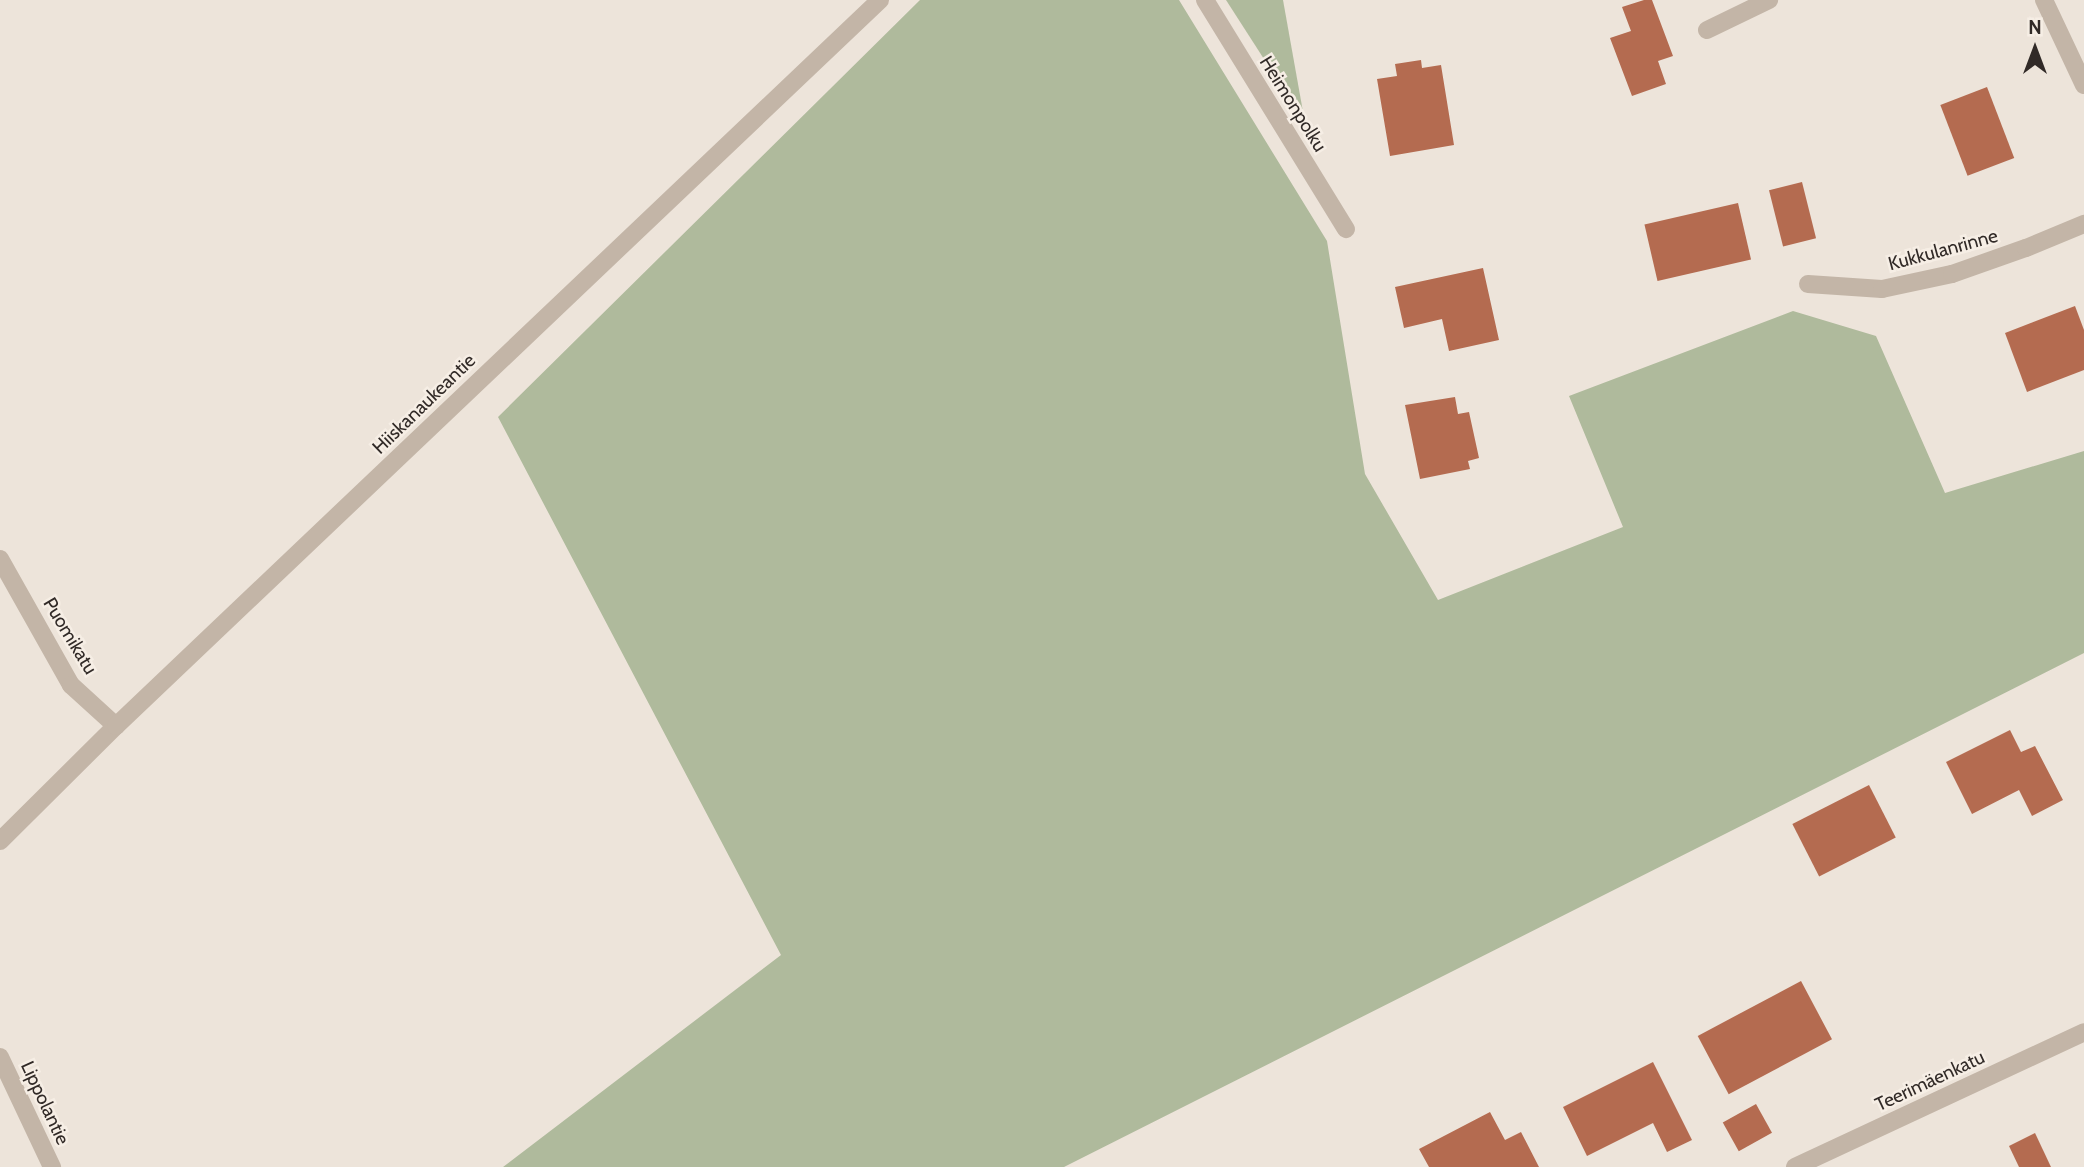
<!DOCTYPE html>
<html>
<head>
<meta charset="utf-8">
<style>
	body { margin:0 }
	#map { position:relative; width:2084px; height:1167px; overflow:hidden; background:#ede4da; font-family:Cabin,sans-serif }
	div>[style] { position:absolute }
	.green>* { inset:0; background:#afba9c }
	.building>* { inset:0; background:#b46b50; transform-origin:0 0 }
	.service>* { height:18px; margin:-9px; padding:0 9px; transform-origin:9px; border-radius:9px; background:#c3b5a7 }
	.minor>* { height:18px; margin:-9px; padding:0 9px; transform-origin:9px; border-radius:9px; background:#c3b5a7 }
	span { translate:-50% -50%; white-space:nowrap; text-align:center; line-height:1.15; -webkit-text-stroke:5px #f6eee5; paint-order:stroke }
	.street-label { font-size:19px; color:#312a27 }
	.north { position:absolute; left:2000px; top:14px; width:70px; height:70px; -webkit-text-stroke:5px #f6eee5; paint-order:stroke; rotate:0deg; font-size:19px; font-weight:700; line-height:28px; text-align:center; color:#312a27 }
	.north::after { content:''; display:block; margin:auto; width:24px; height:32px; background:#312a27; clip-path:polygon(50% 0,100% 100%,50% 72%,0 100%) }
</style>
</head>
<body>
<div id="map">
	<div class="green">
		<i style="clip-path:polygon(920px 0,1179px 0,1327px 241px,1365px 474px,1438px 600px,1623px 527px,1569px 396px,1793px 311px,1876px 336px,1945px 493px,2084px 451px,2084px 653px,1064px 1167px,503px 1167px,781px 955px,498px 417px)"></i>
		<i style="clip-path:polygon(1226px 0,1283px 0,1305px 123px)"></i>
	</div>
	<div class="building">
		<i style="clip-path:polygon(1644px 0,1652px 0,1673px 56px,1658px 61px,1666px 84px,1632px 96px,1610px 38px,1631px 31px,1622px 7px)"></i>
		<i style="clip-path:polygon(1421px 60px,1422px 68px,1441px 65px,1454px 145px,1390px 156px,1377px 79px,1397px 76px,1395px 64px)"></i>
		<i style="left:1987px;top:87px;width:76px;height:50px;rotate:69deg"></i>
		<i style="left:1802px;top:182px;width:58px;height:34px;rotate:76deg"></i>
		<i style="left:1738px;top:203px;width:58px;height:96px;rotate:77deg"></i>
		<i style="clip-path:polygon(1483px 268px,1499px 340px,1449px 351px,1442px 319px,1404px 328px,1395px 287px)"></i>
		<i style="clip-path:polygon(2075px 306px,2084px 330px,2084px 370px,2027px 392px,2005px 333px)"></i>
		<i style="clip-path:polygon(1455px 397px,1458px 414px,1469px 412px,1479px 458px,1468px 461px,1470px 469px,1420px 479px,1405px 405px)"></i>
		<i style="clip-path:polygon(2010px 730px,2021px 752px,2035px 746px,2063px 800px,2032px 816px,2019px 790px,1972px 814px,1946px 762px)"></i>
		<i style="left:1869px;top:785px;width:59px;height:86px;rotate:63deg"></i>
		<i style="left:1801px;top:981px;width:66px;height:117px;rotate:62deg"></i>
		<i style="clip-path:polygon(1653px 1062px,1692px 1140px,1667px 1152px,1653px 1123px,1587px 1156px,1563px 1107px)"></i>
		<i style="left:1756px;top:1104px;width:33px;height:38px;rotate:61deg"></i>
		<i style="clip-path:polygon(1490px 1112px,1505px 1140px,1521px 1132px,1539px 1167px,1429px 1167px,1419px 1149px)"></i>
		<i style="clip-path:polygon(2035px 1133px,2051px 1167px,2019px 1167px,2009px 1146px)"></i>
	</div>
	<div class="service">
		<i style="left:1707px;top:30px;width:69px;rotate:-25.8deg"></i>
	</div>
	<div class="minor">
		<i style="left:1205px;top:0;width:269px;rotate:58.4deg"></i>
		<i style="left:2044px;top:0;width:94px;rotate:64.8deg"></i>
		<i style="left:1808px;top:284px;width:74px;rotate:3.9deg"></i>
		<i style="left:1882px;top:289px;width:72px;rotate:-12.1deg"></i>
		<i style="left:1952px;top:274px;width:78px;rotate:-19.4deg"></i>
		<i style="left:2026px;top:248px;width:63px;rotate:-22.5deg"></i>
		<i style="left:0;top:559px;width:145px;rotate:60.6deg"></i>
		<i style="left:71px;top:685px;width:61px;rotate:42.3deg"></i>
		<i style="left:0;top:841px;width:163px;rotate:-44.8deg"></i>
		<i style="left:116px;top:726px;width:1054px;rotate:-43.54deg"></i>
		<i style="left:0;top:1057px;width:122px;rotate:64.7deg"></i>
		<i style="left:1795px;top:1167px;width:319px;rotate:-25deg"></i>
	</div>
	<div class="street-label">
		<span style="left:1293px;top:104px;rotate:58deg">Heimonpolku</span>
		<span style="left:1943px;top:250px;rotate:-15deg">Kukkulanrinne</span>
		<span style="left:424px;top:404px;rotate:-44deg">Hiiskanaukeantie</span>
		<span style="left:70px;top:636px;rotate:59deg">Puomikatu</span>
		<span style="left:1930px;top:1081px;rotate:-25deg">Teerimäenkatu</span>
		<span style="left:45px;top:1103px;rotate:65deg">Lippolantie</span>
	</div>
	<div class="north">N</div>
</div>
</body>
</html>
